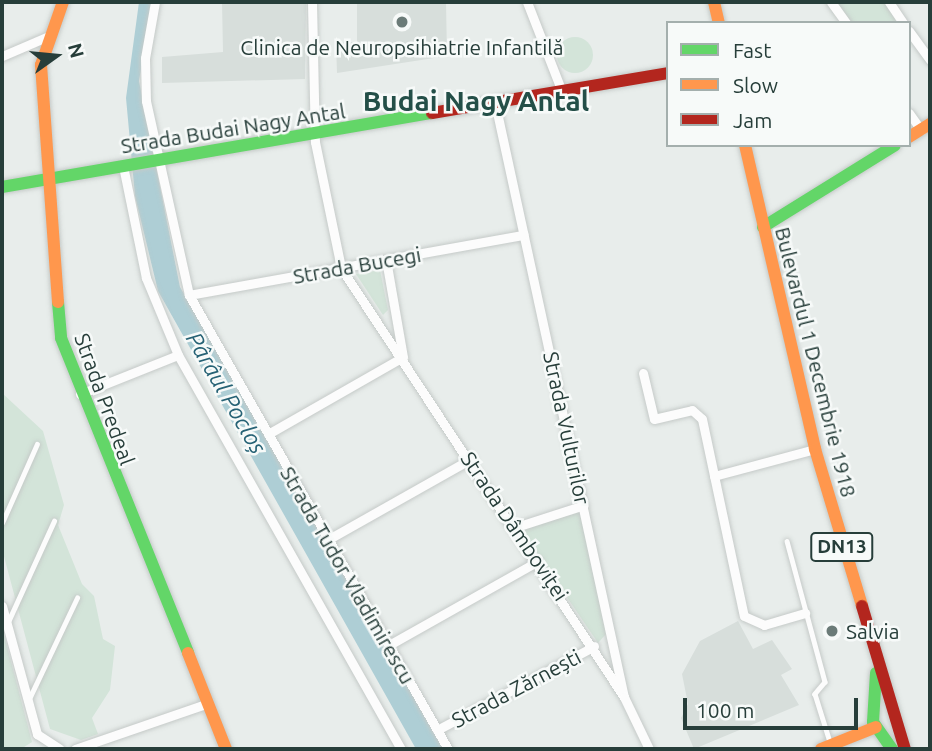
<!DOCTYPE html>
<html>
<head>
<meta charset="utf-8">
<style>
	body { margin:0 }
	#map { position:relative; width:932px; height:751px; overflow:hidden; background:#e8edeb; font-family:Ubuntu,sans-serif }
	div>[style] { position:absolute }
	.built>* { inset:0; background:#d7dedb }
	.green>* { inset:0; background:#d3e4d9 }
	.round { border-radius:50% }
	.water>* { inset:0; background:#aeced5 }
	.roads { filter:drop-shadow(0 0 2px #c5cac8) drop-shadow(0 0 2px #c5cac8) }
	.lane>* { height:4.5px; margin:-2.25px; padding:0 2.25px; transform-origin:2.25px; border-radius:2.25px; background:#fcfcfc }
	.street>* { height:9px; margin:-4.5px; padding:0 4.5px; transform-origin:4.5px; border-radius:4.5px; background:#fcfcfc }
	.fast>* { height:12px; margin:-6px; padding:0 6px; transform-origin:6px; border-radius:6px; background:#63d668 }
	.slow>* { height:12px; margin:-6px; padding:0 6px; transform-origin:6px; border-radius:6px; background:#ff974d }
	.jam>* { height:12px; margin:-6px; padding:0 6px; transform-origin:6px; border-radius:6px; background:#b3261e }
	.dots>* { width:19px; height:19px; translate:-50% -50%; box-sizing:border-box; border:4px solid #f7faf9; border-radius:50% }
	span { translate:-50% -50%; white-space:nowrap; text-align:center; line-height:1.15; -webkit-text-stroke:5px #f7faf9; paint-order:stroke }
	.shield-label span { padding:2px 5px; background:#f7faf9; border:2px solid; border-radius:5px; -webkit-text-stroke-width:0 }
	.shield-label { font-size:19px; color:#273e3a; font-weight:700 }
	.poi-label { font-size:21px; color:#273e3a }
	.left { translate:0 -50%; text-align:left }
	.street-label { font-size:21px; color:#273e3a }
	.water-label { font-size:23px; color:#266275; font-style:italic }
	.district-label { font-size:28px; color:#244f48; font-weight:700 }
	.frame { position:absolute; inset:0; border:4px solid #273e3a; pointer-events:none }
	.legend { position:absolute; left:666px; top:21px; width:245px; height:126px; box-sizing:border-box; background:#f7faf9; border:2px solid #a4afad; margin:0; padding:9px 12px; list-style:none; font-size:21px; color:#273e3a }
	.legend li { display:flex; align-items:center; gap:14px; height:35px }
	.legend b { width:35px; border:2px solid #a4afad }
	.north { position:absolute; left:21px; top:21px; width:70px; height:70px; -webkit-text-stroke:5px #f7faf9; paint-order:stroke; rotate:75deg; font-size:19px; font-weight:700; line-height:28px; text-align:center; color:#273e3a }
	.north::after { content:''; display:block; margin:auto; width:24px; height:32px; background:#273e3a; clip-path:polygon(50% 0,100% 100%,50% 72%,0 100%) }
	.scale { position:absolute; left:683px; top:698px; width:175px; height:32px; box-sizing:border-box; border:4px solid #273e3a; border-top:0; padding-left:9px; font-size:21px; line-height:24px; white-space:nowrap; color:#273e3a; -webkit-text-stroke:5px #f7faf9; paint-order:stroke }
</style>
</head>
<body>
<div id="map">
	<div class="built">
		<i style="clip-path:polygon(222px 2px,306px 2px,305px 79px,162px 83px,162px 57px,223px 52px)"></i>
		<i style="clip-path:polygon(357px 2px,446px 2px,447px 56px,337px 73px,336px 43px,357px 42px)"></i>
		<i style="clip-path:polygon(738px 621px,753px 649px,772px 640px,792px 669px,781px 675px,799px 705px,694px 749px,681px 718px,688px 704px,682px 674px,700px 641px)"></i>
	</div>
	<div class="green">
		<i style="clip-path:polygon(835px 2px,884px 2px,899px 23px,849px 23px)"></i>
		<i class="round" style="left:557px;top:37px;width:36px;height:36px"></i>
		<i style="clip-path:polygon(380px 270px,388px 310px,383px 315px,356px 274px)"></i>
		<i style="clip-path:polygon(2px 393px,43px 431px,64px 505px,58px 525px,82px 584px,94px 596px,103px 639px,115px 646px,110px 690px,92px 718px,98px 734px,81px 740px,50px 729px,2px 549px)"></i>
		<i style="clip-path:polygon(580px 510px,606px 634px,598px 643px,522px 531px)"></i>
		<i style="clip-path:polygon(2px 627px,32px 742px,21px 749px,2px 749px)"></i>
	</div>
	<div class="water">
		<i style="clip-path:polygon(139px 2px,152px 2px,139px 81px,180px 287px,443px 749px,416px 749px,158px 291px,135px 196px,126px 98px)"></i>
	</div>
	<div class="roads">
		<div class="lane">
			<i style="left:2px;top:523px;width:86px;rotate:-66.1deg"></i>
			<i style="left:787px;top:541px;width:146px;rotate:74.9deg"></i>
			<i style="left:825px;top:682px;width:16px;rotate:130deg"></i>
			<i style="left:815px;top:694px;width:50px;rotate:72.6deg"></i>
			<i style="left:8px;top:622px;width:111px;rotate:-65.5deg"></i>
			<i style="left:29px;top:699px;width:112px;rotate:-64.6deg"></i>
		</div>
		<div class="street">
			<i style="left:155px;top:2px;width:57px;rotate:100.1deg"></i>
			<i style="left:145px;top:58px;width:43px;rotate:88.7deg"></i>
			<i style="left:146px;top:101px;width:199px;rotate:77.5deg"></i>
			<i style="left:189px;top:295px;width:523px;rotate:60.3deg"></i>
			<i style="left:312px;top:2px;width:140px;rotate:88.8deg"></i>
			<i style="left:315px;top:142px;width:129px;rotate:78.3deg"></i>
			<i style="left:341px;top:268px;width:514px;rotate:56.59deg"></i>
			<i style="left:527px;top:2px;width:97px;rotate:68.7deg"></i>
			<i style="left:831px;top:2px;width:26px;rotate:54deg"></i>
			<i style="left:889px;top:2px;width:25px;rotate:56deg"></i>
			<i style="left:909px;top:31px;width:36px;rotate:54deg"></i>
			<i style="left:2px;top:56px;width:53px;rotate:-23.2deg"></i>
			<i style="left:495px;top:103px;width:608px;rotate:77.75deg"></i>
			<i style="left:624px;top:697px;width:58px;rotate:64.3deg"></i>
			<i style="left:909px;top:113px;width:21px;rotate:55deg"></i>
			<i style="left:123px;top:166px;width:114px;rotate:78.4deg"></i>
			<i style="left:146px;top:278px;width:83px;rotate:67.4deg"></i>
			<i style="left:178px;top:355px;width:453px;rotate:60.5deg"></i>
			<i style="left:189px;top:295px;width:340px;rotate:-10.2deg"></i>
			<i style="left:643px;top:373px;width:47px;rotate:76.6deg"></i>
			<i style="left:654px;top:419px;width:39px;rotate:-13deg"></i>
			<i style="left:692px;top:410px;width:13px;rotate:42deg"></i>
			<i style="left:702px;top:419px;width:201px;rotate:78deg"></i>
			<i style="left:744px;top:616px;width:22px;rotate:24deg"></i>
			<i style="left:764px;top:625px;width:43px;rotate:-16.3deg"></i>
			<i style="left:80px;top:394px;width:105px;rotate:-21.7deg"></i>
			<i style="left:268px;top:434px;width:155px;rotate:-29.7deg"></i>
			<i style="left:403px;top:357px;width:98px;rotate:-99.9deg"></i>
			<i style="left:714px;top:476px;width:105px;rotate:-15deg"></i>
			<i style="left:516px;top:527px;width:71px;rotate:-17.9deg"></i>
			<i style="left:327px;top:540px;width:165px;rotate:-29.4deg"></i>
			<i style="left:2px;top:606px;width:133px;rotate:74.7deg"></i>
			<i style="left:37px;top:734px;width:27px;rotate:33deg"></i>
			<i style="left:389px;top:645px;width:171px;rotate:-29.4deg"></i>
			<i style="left:437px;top:730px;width:178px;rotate:-28.1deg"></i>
			<i style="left:75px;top:749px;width:139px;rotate:-19deg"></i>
		</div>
		<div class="fast">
			<i style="left:2px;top:187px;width:436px;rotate:-9.8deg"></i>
			<i style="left:763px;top:227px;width:155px;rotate:-31.8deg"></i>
			<i style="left:58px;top:302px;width:36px;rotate:85deg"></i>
			<i style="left:61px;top:338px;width:340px;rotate:68deg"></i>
			<i style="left:876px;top:673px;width:49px;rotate:93.5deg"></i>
			<i style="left:873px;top:722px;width:33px;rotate:55deg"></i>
		</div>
		<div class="slow">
			<i style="left:714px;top:2px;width:22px;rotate:77deg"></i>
			<i style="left:909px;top:137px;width:25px;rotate:-32deg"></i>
			<i style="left:745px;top:145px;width:312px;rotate:77deg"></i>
			<i style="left:815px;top:449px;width:164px;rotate:73.3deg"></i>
			<i style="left:58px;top:302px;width:238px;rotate:-94.1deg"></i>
			<i style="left:41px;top:65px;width:67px;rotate:-70.8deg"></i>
			<i style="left:188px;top:653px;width:103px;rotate:68.4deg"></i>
			<i style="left:821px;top:749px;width:59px;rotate:-21.8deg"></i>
		</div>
		<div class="jam">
			<i style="left:432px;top:113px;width:239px;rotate:-9.6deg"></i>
			<i style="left:862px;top:606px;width:149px;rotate:73.3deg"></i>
		</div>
	</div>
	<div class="dots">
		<i style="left:402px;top:22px;background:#6b7b78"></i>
		<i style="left:832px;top:631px;background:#6b7b78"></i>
	</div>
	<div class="shield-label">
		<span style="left:842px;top:547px">DN13</span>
	</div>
	<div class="poi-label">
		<span style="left:402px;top:47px">Clinica de Neuropsihiatrie Infantilă</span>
		<span class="left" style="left:846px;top:631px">Salvia</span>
	</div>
	<div class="street-label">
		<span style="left:233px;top:128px;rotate:-9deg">Strada Budai Nagy Antal</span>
		<span style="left:357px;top:265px;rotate:-10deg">Strada Bucegi</span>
		<span style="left:816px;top:362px;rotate:76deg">Bulevardul 1 Decembrie 1918</span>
		<span style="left:105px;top:399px;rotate:70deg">Strada Predeal</span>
		<span style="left:567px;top:428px;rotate:78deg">Strada Vulturilor</span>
		<span style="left:515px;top:526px;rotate:56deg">Strada Dâmboviței</span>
		<span style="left:348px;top:575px;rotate:60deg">Strada Tudor Vladimirescu</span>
		<span style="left:516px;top:688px;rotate:-28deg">Strada Zărnești</span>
	</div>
	<div class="water-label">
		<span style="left:226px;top:393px;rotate:60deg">Pârâul Pocloș</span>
	</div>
	<div class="district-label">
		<span style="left:476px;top:101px">Budai Nagy Antal</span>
	</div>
	<div class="frame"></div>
	<ul class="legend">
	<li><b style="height:9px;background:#63d668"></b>Fast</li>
	<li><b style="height:9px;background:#ff974d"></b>Slow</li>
	<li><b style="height:9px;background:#b3261e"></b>Jam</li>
	</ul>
	<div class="north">N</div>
	<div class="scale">100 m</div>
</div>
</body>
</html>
